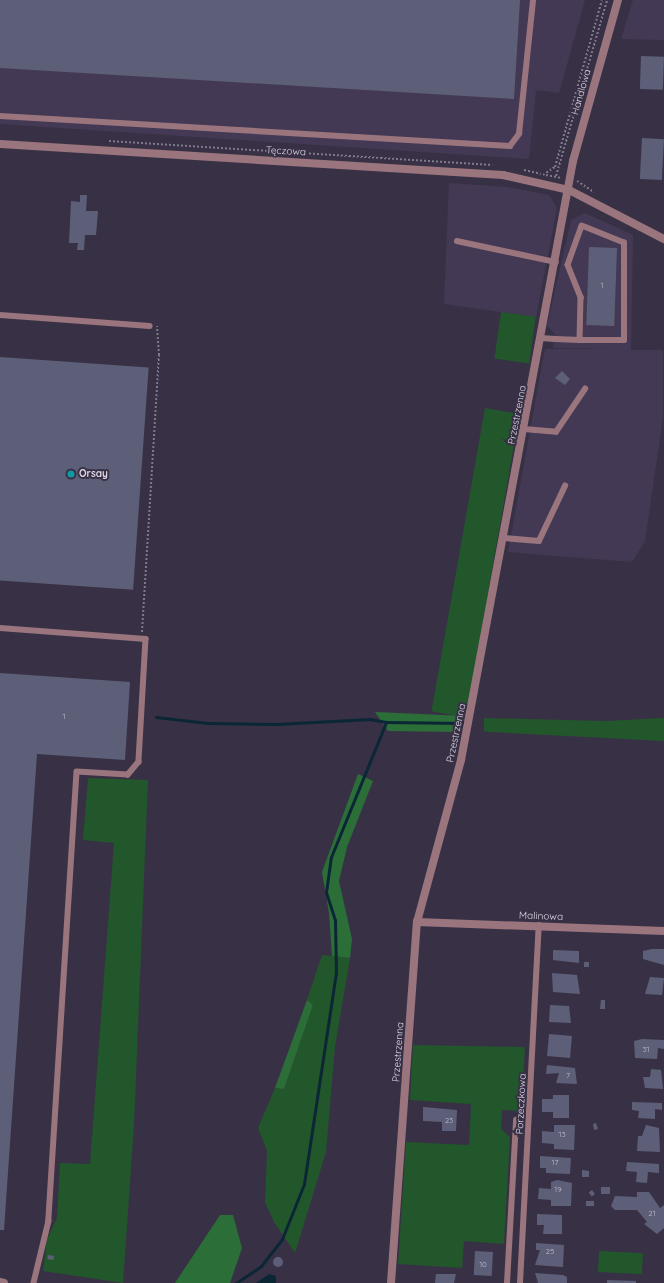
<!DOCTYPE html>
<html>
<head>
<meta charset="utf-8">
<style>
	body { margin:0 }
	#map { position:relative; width:664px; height:1283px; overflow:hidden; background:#383146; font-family:Quicksand,sans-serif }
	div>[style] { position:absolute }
	.built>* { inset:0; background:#433954 }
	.green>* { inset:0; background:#21572a; transform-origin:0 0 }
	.forest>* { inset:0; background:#2c6e38 }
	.water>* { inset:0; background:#0b2736 }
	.stream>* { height:3px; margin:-1.5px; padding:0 1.5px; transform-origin:1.5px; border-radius:1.5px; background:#0b2736 }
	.building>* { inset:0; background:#5c5f77; transform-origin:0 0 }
	.round { border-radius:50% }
	.path>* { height:2px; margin-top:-1px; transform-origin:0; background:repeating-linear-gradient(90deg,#7f798b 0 2px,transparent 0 4px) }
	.service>* { height:5.5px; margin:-2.75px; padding:0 2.75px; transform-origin:2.75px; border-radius:2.75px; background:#9b757d }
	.minor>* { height:8px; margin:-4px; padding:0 4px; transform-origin:4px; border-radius:4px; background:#9b757d }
	.dots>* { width:11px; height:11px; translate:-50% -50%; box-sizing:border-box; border:2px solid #383146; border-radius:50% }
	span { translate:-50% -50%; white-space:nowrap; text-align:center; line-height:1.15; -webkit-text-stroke:4px #383146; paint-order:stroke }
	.number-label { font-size:8px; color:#bebacb }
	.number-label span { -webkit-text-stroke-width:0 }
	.street-label { font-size:10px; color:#ded9e7 }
	.poi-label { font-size:10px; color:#ded9e7; font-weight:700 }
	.left { translate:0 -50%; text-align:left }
</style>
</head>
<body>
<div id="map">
	<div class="built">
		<i style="clip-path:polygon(0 0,585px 0,559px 93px,536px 90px,529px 159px,0 124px)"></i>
		<i style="clip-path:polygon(633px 0,664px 0,664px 40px,621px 39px)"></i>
		<i style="clip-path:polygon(449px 183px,506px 187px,549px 195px,557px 208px,536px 317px,444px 304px)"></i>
		<i style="clip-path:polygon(585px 213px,633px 235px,631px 350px,663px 350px,663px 417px,645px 541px,632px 562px,508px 552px,545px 349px,621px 349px,553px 348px,555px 334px,547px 326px,571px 220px)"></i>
	</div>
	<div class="green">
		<i style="left:501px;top:312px;width:35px;height:47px;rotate:8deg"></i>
		<i style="left:485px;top:408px;width:35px;height:308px;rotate:10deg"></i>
		<i style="clip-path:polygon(484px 718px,605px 721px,664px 718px,664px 741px,489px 732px,484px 731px)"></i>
		<i style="clip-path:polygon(88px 778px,148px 780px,134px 1125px,123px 1283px,43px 1271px,47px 1239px,57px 1218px,60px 1163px,90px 1164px,114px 843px,83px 840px)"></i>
		<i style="clip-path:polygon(322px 955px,350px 958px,335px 1047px,326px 1152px,295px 1253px,274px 1222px,265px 1202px,267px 1151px,258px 1128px,275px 1088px,284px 1089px,313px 1005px,307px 1000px)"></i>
		<i style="clip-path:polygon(413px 1045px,525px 1047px,521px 1111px,502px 1110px,501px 1129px,510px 1137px,504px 1244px,464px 1241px,462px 1268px,398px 1264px,406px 1142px,469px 1145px,471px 1104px,410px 1100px)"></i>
		<i style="left:599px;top:1251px;width:44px;height:21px;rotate:3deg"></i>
	</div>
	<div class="forest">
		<i style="clip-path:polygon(375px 712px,442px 715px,464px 716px,459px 732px,388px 731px)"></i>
		<i style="clip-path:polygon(358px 774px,373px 781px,347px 847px,339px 881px,352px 939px,350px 958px,332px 956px,329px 913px,322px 872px)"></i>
		<i style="clip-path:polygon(307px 1000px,313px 1005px,284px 1089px,275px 1088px)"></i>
		<i style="clip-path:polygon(220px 1215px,233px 1215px,242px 1248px,230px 1283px,175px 1283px)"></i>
	</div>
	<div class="water">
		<i style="clip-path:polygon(269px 1274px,276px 1276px,276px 1283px,256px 1283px)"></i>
	</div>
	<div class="stream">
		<i style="left:156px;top:717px;width:52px;rotate:6.6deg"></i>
		<i style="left:208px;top:723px;width:69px;rotate:0.8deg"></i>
		<i style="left:277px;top:724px;width:93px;rotate:-3.1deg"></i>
		<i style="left:370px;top:719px;width:16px;rotate:11deg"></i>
		<i style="left:236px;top:1283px;width:30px;rotate:-34deg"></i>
		<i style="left:261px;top:1266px;width:34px;rotate:-52deg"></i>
		<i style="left:282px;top:1239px;width:59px;rotate:-68.2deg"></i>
		<i style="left:304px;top:1184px;width:213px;rotate:-81.4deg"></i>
		<i style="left:336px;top:973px;width:53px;rotate:-91.1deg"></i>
		<i style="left:335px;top:920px;width:29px;rotate:-108deg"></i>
		<i style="left:326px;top:892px;width:35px;rotate:-82deg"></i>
		<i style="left:331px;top:857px;width:146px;rotate:-67.8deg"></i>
		<i style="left:386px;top:722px;width:78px;rotate:0.7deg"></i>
	</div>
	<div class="building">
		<i style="clip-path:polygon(0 0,520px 0,514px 99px,0 68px)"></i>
		<i style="left:641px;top:56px;width:23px;height:33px;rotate:2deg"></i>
		<i style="left:642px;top:138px;width:22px;height:41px;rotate:3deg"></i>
		<i style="clip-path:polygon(80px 195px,87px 195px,86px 211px,98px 211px,96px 235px,85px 235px,84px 250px,77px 250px,78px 243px,69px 243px,71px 201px,80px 202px)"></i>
		<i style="left:589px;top:247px;width:28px;height:78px;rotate:2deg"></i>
		<i style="left:0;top:357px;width:149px;height:223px;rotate:4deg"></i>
		<i style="clip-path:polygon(562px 371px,570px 379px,565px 385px,555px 378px)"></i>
		<i style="clip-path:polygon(0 673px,130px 682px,125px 760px,37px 754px,4px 1230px,0 1230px)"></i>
		<i style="clip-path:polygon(652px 949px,664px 949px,664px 965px,643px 959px,643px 951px)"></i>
		<i style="clip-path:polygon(553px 950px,579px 951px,579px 963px,553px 960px)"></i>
		<i style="left:584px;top:962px;width:5px;height:5px"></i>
		<i style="clip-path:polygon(552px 973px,577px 975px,580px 994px,553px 992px)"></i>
		<i style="clip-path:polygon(650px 977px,664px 978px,662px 995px,645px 994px)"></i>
		<i style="clip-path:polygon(601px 1000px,605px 1000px,605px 1009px,600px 1009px)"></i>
		<i style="clip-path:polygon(550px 1005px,569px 1006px,571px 1023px,549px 1022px)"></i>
		<i style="left:549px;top:1034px;width:23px;height:22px;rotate:5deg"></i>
		<i style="clip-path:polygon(642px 1039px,664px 1040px,664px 1049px,658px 1048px,657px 1059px,635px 1058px,634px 1041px)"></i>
		<i style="clip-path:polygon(547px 1065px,575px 1068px,577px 1084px,556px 1083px,559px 1073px,546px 1074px)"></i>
		<i style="clip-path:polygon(651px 1069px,661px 1070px,663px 1089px,645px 1088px,643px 1077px,650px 1077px)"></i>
		<i style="clip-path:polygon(553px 1095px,569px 1095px,569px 1118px,553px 1118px,553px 1112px,542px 1112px,542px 1099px,553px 1099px)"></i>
		<i style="clip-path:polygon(632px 1102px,662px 1103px,662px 1110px,655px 1109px,655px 1119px,638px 1118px,639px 1111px,632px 1110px)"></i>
		<i style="clip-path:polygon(423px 1107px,457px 1110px,456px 1131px,442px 1131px,442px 1122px,423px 1121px)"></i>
		<i style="clip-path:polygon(596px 1123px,598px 1129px,594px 1130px,593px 1124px)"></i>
		<i style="clip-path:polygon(554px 1125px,575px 1125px,574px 1150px,554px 1149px,554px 1144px,542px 1143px,542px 1131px,554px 1132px)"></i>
		<i style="clip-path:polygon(646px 1125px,659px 1128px,660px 1152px,637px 1151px,638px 1136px,642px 1136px)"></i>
		<i style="clip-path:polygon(540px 1156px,571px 1158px,570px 1174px,546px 1173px,546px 1168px,540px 1168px)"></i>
		<i style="clip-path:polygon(627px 1162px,659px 1164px,659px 1173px,648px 1172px,647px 1183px,636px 1182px,637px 1172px,626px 1171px)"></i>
		<i style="clip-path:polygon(582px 1170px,589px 1171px,589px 1177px,582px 1177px)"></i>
		<i style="clip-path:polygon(557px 1180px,572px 1183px,571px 1206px,551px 1206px,551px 1200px,538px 1199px,539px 1188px,551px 1189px,551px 1182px)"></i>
		<i style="left:601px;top:1187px;width:9px;height:7px"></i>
		<i style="left:592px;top:1190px;width:5px;height:4px;rotate:53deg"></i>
		<i style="clip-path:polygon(637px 1192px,649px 1192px,660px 1208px,664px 1205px,664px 1228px,657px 1234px,644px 1224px,647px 1222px,637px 1210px,615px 1210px,611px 1206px,615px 1196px,637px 1197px)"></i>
		<i style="left:586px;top:1201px;width:8px;height:5px"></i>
		<i style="clip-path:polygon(537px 1214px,562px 1215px,562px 1234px,543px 1234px,544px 1225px,537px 1225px)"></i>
		<i style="clip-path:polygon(536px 1243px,564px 1245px,563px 1267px,535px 1265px,540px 1250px,536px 1250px)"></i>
		<i style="left:475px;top:1251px;width:18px;height:24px;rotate:3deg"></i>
		<i style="left:48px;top:1255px;width:6px;height:4px;rotate:9deg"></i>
		<i class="round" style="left:273px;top:1257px;width:10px;height:10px"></i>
		<i style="clip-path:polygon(535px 1273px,563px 1275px,567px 1277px,567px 1283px,538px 1283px)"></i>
		<i style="clip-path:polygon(436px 1274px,456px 1274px,454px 1283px,435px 1283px)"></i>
		<i style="clip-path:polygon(607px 1280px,636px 1281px,636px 1283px,607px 1283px)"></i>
	</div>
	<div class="path">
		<i style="left:109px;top:141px;width:384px;rotate:3.6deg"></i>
		<i style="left:524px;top:170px;width:17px;rotate:13deg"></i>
		<i style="left:543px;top:175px;width:14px;rotate:-34deg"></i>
		<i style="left:555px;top:167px;width:173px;rotate:-74.3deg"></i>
		<i style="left:546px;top:175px;width:15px;rotate:11deg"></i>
		<i style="left:556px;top:176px;width:183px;rotate:-73.8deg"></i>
		<i style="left:577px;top:181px;width:20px;rotate:33deg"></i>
		<i style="left:142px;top:632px;width:278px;rotate:-86.5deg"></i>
		<i style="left:159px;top:355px;width:29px;rotate:-94deg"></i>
	</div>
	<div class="service">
		<i style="left:0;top:116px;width:511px;rotate:3.37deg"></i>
		<i style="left:510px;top:146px;width:15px;rotate:-53deg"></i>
		<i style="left:519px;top:134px;width:135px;rotate:-84deg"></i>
		<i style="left:457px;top:241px;width:101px;rotate:12deg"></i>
		<i style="left:0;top:315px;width:150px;rotate:4.2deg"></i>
		<i style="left:541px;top:338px;width:14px;rotate:4deg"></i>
		<i style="left:555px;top:339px;width:25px;rotate:2deg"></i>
		<i style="left:580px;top:340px;width:44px"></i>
		<i style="left:624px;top:340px;width:97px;rotate:-90deg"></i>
		<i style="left:624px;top:243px;width:45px;rotate:-158deg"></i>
		<i style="left:582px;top:226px;width:41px;rotate:109.7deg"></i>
		<i style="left:568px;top:265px;width:35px;rotate:68deg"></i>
		<i style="left:581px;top:297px;width:43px;rotate:91.3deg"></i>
		<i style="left:524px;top:429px;width:32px;rotate:5deg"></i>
		<i style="left:556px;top:432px;width:52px;rotate:-56deg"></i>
		<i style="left:504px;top:538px;width:35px;rotate:5deg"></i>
		<i style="left:539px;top:541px;width:61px;rotate:-64.7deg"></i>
		<i style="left:0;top:628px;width:146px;rotate:4.3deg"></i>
		<i style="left:146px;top:639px;width:123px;rotate:93.3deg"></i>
		<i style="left:139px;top:762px;width:17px;rotate:130deg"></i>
		<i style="left:128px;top:775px;width:51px;rotate:-176.6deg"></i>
		<i style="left:77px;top:772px;width:450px;rotate:93.6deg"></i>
		<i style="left:49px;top:1221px;width:64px;rotate:103.6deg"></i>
		<i style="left:507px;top:1283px;width:163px;rotate:-86.8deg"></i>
		<i style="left:520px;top:1283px;width:358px;rotate:-87deg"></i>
	</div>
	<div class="minor">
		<i style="left:0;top:144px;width:504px;rotate:3.53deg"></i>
		<i style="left:503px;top:175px;width:68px;rotate:12.8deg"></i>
		<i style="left:569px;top:190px;width:107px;rotate:27.3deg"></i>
		<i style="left:417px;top:922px;width:247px;rotate:2.1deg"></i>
		<i style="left:0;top:1282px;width:4px;rotate:14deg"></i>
		<i style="left:391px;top:1283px;width:362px;rotate:-85.9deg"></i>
		<i style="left:417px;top:922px;width:168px;rotate:-74.8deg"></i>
		<i style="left:461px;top:760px;width:609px;rotate:-79.41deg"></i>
		<i style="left:573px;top:161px;width:167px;rotate:-74.4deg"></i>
	</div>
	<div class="dots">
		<i style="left:71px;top:474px;background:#0f9aa8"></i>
	</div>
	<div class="number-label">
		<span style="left:602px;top:286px">1</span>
		<span style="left:64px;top:717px">1</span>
		<span style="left:646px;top:1050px">31</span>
		<span style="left:568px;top:1076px">7</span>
		<span style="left:449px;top:1121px">23</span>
		<span style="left:562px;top:1135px">13</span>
		<span style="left:555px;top:1163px">17</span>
		<span style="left:558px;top:1190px">19</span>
		<span style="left:652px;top:1214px">21</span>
		<span style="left:550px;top:1252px">25</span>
		<span style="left:483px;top:1265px">10</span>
	</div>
	<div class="street-label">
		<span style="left:581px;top:92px;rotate:-74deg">Handlowa</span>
		<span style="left:286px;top:151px;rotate:3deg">Tęczowa</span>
		<span style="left:517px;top:415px;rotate:-79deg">Przestrzenna</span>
		<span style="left:456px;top:733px;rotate:-78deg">Przestrzenna</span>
		<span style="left:541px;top:916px;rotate:2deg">Malinowa</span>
		<span style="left:398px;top:1052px;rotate:-86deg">Przestrzenna</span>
		<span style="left:521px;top:1104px;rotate:-87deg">Porzeczkowa</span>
	</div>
	<div class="poi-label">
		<span class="left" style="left:79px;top:474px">Orsay</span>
	</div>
</div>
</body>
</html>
